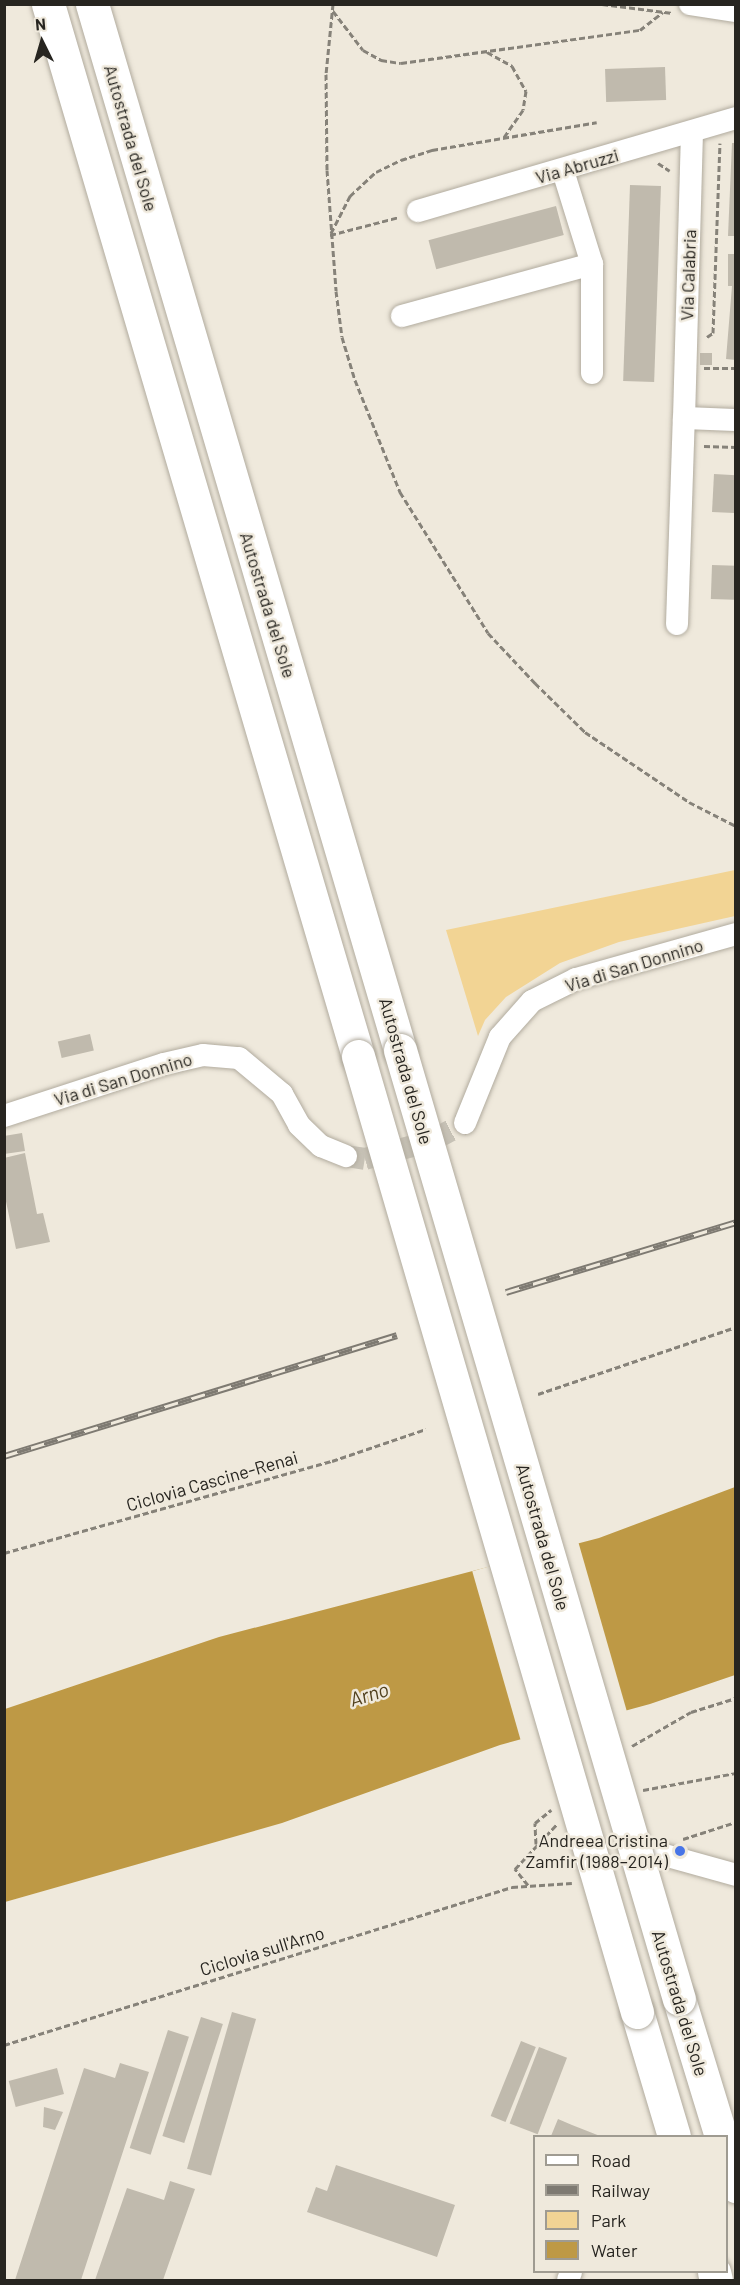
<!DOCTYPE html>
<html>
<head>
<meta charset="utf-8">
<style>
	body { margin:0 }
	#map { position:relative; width:740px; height:2285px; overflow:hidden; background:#efe9dc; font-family:Barlow,sans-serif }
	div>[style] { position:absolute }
	.green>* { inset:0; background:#f2d494 }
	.water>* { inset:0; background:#be9945 }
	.pier>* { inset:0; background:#efe9dc; transform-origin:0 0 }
	.building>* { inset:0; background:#c0baad; transform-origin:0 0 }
	.minor-tunnel>* { height:22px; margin-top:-11px; transform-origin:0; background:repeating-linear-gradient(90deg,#c7c2b6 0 22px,transparent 0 33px) }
	.path>* { height:3px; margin-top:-1.5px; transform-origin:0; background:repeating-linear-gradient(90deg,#868279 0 6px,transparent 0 9px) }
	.roads { filter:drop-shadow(0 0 2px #b1ab9e) drop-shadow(0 0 2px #b1ab9e) }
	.minor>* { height:22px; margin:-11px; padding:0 11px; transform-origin:11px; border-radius:11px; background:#fff }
	.motorway>* { height:33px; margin:-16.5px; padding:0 16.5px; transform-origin:16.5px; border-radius:16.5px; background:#fff }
	.rail>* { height:7px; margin-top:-3.5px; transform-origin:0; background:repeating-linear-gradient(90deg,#efe9dc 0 14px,#7e7a72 0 28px); box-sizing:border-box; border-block:2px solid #7e7a72 }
	.bridges { filter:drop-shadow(0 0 2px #b1ab9e) drop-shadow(0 0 2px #b1ab9e) }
	.motorway-bridge>* { height:33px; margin:-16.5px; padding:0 16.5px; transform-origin:16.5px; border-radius:16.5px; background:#fff }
	.dots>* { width:16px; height:16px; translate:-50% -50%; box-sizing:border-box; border:3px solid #efe9dc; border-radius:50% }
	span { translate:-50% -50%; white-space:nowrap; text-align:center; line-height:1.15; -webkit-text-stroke:5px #efe9dc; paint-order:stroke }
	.street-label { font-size:18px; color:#272520 }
	.poi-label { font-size:18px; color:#272520 }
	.right { translate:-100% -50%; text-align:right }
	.water-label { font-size:20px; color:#51411e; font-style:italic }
	.frame { position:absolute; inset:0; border:6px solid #272520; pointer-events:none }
	.legend { position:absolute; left:533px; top:2135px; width:195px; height:138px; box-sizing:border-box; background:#efe9dc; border:2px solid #9f9b91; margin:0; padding:8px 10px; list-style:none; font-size:18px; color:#272520 }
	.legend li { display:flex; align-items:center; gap:12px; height:30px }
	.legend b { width:30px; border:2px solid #9f9b91 }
	.north { position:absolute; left:12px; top:12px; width:60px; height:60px; -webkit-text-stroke:4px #efe9dc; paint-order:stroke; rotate:355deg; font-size:16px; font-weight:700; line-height:24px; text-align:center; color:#272520 }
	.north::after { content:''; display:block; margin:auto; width:21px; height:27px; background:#272520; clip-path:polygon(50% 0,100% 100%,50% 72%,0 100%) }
</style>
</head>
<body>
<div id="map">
	<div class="green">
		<i style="clip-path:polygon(735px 870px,735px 916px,619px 942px,560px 963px,506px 997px,485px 1020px,478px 1036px,446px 930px)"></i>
	</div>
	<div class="water">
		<i style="clip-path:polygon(735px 1487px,735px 1675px,650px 1704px,500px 1745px,282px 1823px,5px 1902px,5px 1709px,219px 1637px,599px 1538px)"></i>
	</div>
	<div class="pier">
		<i style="left:578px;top:1541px;width:179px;height:110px;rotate:74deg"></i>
	</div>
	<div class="building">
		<i style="left:665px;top:67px;width:33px;height:60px;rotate:88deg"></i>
		<i style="clip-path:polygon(732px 143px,736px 143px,736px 236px,728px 236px)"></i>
		<i style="left:630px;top:185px;width:31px;height:196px;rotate:2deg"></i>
		<i style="left:556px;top:206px;width:30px;height:132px;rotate:75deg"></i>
		<i style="clip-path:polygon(728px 254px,736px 254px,736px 360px,726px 359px,732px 286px,728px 286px)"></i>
		<i style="left:700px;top:353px;width:12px;height:12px"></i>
		<i style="left:714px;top:474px;width:22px;height:38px;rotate:3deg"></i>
		<i style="left:712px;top:565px;width:24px;height:34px;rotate:2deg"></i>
		<i style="left:90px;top:1034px;width:17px;height:33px;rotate:77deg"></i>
		<i style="clip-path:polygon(22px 1133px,25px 1151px,4px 1154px,4px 1136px)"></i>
		<i style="clip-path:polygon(25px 1153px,37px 1214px,43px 1213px,50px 1242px,16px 1249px,4px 1192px,4px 1158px)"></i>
		<i style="left:232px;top:2012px;width:25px;height:163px;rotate:16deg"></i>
		<i style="left:201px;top:2017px;width:23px;height:125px;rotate:18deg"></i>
		<i style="left:168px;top:2030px;width:22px;height:124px;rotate:18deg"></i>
		<i style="left:521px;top:2041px;width:16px;height:81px;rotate:22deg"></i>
		<i style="left:539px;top:2047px;width:30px;height:82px;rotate:21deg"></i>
		<i style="clip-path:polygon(120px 2063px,149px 2072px,81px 2280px,15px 2280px,84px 2068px,115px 2078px)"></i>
		<i style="left:57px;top:2068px;width:27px;height:50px;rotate:75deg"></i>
		<i style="clip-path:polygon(44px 2107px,63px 2112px,55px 2130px,43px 2127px)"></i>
		<i style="clip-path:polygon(558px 2119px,572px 2125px,600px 2136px,551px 2136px)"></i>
		<i style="clip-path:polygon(336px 2165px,455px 2205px,437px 2257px,307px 2212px,316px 2187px,327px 2191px)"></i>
		<i style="clip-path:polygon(170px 2181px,195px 2189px,163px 2280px,95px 2280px,127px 2188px,164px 2200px)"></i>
	</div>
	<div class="minor-tunnel">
		<i style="left:346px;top:1156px;width:19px;rotate:9deg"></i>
		<i style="left:365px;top:1159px;width:68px;rotate:-15.3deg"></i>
		<i style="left:431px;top:1141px;width:38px;rotate:-28deg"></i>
	</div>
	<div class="path">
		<i style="left:333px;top:4px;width:70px;rotate:95.7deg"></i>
		<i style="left:326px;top:74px;width:96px;rotate:89.4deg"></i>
		<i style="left:327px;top:170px;width:121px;rotate:85.7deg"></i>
		<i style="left:336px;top:291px;width:46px;rotate:82.6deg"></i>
		<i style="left:342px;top:337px;width:45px;rotate:73.2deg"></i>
		<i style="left:355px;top:380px;width:121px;rotate:68.1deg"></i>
		<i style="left:400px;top:492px;width:166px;rotate:58deg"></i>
		<i style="left:488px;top:633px;width:69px;rotate:46.8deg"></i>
		<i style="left:535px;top:683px;width:70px;rotate:44.4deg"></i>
		<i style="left:585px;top:732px;width:125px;rotate:33.9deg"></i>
		<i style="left:689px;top:802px;width:53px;rotate:27.1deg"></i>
		<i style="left:602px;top:4px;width:71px;rotate:7.3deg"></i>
		<i style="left:333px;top:11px;width:49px;rotate:52.4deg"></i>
		<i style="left:363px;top:50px;width:21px;rotate:29deg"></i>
		<i style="left:381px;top:60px;width:20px;rotate:9deg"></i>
		<i style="left:401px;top:63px;width:241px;rotate:-7.9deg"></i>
		<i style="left:640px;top:30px;width:29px;rotate:-38deg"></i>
		<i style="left:487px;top:52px;width:29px;rotate:29deg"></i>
		<i style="left:512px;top:66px;width:29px;rotate:61deg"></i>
		<i style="left:526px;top:91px;width:19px;rotate:99deg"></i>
		<i style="left:523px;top:110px;width:33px;rotate:125deg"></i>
		<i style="left:658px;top:163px;width:14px;rotate:34deg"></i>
		<i style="left:331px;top:233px;width:42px;rotate:-62.8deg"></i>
		<i style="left:350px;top:196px;width:35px;rotate:-43deg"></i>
		<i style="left:376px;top:172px;width:28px;rotate:-26deg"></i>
		<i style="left:401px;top:160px;width:33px;rotate:-18deg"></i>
		<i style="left:432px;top:150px;width:167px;rotate:-9.6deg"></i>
		<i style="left:330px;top:235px;width:71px;rotate:-14.6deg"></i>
		<i style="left:707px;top:337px;width:7px;rotate:-34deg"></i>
		<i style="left:713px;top:333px;width:190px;rotate:-87.9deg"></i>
		<i style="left:704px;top:368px;width:32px"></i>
		<i style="left:704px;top:446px;width:32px;rotate:2deg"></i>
		<i style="left:538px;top:1394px;width:209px;rotate:-18.7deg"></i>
		<i style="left:4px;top:1553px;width:341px;rotate:-15.7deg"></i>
		<i style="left:332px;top:1461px;width:99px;rotate:-18.8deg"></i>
		<i style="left:632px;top:1746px;width:68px;rotate:-30deg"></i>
		<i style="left:691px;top:1712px;width:47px;rotate:-17.3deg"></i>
		<i style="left:643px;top:1790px;width:95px;rotate:-10.4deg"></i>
		<i style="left:683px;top:1839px;width:56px;rotate:-17.8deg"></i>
		<i style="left:536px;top:1844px;width:21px;rotate:-93deg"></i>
		<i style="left:535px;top:1823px;width:21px;rotate:-39deg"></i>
		<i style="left:528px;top:1885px;width:21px;rotate:-129deg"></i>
		<i style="left:515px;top:1869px;width:62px;rotate:-47deg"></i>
		<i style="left:4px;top:2045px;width:532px;rotate:-17.28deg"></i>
		<i style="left:512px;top:1887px;width:60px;rotate:-3.8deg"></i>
	</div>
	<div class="roads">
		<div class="minor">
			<i style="left:690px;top:4px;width:47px;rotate:8.7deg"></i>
			<i style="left:692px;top:132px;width:286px;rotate:91.6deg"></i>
			<i style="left:684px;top:418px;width:52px;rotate:2.2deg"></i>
			<i style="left:563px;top:171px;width:97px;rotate:72.7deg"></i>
			<i style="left:592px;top:264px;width:109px;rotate:90deg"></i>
			<i style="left:418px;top:211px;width:331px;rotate:-16.3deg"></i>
			<i style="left:402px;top:316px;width:197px;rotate:-15.3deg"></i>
			<i style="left:677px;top:624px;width:206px;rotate:-88.1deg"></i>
			<i style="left:4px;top:1116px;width:168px;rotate:-18deg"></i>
			<i style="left:164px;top:1064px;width:40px;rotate:-13deg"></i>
			<i style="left:203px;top:1055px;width:36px;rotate:5deg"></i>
			<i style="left:239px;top:1058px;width:56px;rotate:39.9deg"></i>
			<i style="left:282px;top:1094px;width:35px;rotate:61deg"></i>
			<i style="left:299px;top:1125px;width:30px;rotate:44deg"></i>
			<i style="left:321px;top:1146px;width:27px;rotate:22deg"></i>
			<i style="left:465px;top:1123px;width:93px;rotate:-67.9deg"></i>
			<i style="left:500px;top:1037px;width:48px;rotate:-48.4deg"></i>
			<i style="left:532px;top:1001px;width:49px;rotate:-26.6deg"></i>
			<i style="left:576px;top:979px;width:166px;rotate:-15.7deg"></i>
			<i style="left:661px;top:1854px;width:78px;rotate:15.6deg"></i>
			<i style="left:568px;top:2280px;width:9px;rotate:-69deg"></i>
		</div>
		<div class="motorway">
			<i style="left:48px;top:4px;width:1097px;rotate:73.58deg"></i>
			<i style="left:92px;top:4px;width:1090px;rotate:73.59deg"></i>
			<i style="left:679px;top:1999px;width:143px;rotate:73deg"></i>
			<i style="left:637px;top:2012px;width:129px;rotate:73.4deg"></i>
			<i style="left:726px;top:2155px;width:33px;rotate:72deg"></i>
			<i style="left:714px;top:2272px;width:8px;rotate:76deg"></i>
		</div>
	</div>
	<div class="rail">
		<i style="left:506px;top:1292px;width:240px;rotate:-16.9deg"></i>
		<i style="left:4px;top:1456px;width:411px;rotate:-17.1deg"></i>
	</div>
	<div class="bridges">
		<div class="motorway-bridge">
			<i style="left:400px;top:1050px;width:989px;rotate:73.62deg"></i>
			<i style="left:358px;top:1056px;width:996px;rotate:73.73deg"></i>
		</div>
	</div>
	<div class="dots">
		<i style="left:680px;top:1851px;background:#4875e7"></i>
	</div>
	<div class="street-label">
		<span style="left:131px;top:138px;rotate:74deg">Autostrada del Sole</span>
		<span style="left:577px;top:166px;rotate:-16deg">Via Abruzzi</span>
		<span style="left:688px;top:275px;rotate:-88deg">Via Calabria</span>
		<span style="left:268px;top:605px;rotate:73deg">Autostrada del Sole</span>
		<span style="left:634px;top:965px;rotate:-17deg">Via di San Donnino</span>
		<span style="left:406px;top:1071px;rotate:74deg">Autostrada del Sole</span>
		<span style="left:123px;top:1079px;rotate:-17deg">Via di San Donnino</span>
		<span style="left:212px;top:1481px;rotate:-16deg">Ciclovia Cascine-Renai</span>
		<span style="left:543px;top:1537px;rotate:74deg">Autostrada del Sole</span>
		<span style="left:262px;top:1951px;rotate:-17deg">Ciclovia sull'Arno</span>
		<span style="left:680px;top:2003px;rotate:73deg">Autostrada del Sole</span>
	</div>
	<div class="poi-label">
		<span class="right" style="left:668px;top:1851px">Andreea Cristina<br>Zamfir (1988–2014)</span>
	</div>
	<div class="water-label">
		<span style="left:369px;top:1694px;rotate:-17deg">Arno</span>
	</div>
	<div class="frame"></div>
	<ul class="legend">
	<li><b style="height:8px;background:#fff"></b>Road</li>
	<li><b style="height:8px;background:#7e7a72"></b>Railway</li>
	<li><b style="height:16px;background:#f2d494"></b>Park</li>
	<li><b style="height:16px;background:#be9945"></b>Water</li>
	</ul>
	<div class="north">N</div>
</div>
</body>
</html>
